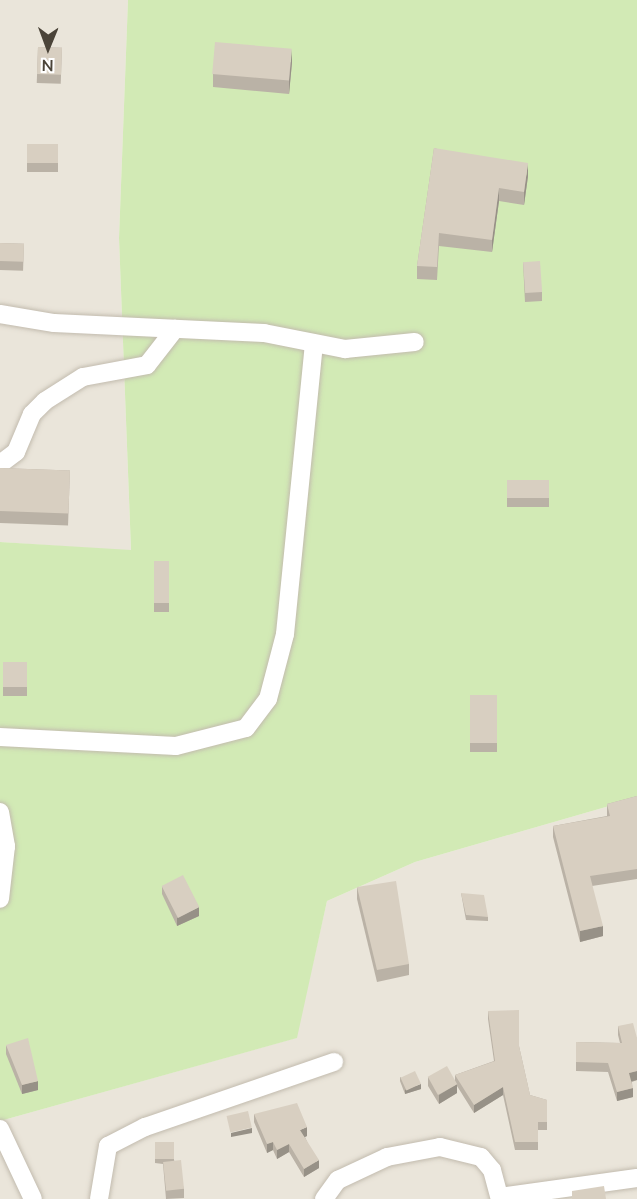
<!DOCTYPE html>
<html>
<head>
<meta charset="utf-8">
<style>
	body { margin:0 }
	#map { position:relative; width:637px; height:1199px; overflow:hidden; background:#f6f3ec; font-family:Mulish,sans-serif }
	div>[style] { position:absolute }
	.residential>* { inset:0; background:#eae5da }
	.green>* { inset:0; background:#d2eab5 }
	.roads { filter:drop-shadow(0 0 2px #c2bbae) drop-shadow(0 0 2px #c2bbae) }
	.minor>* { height:18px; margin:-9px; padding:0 9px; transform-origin:9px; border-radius:9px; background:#fff }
	.wall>* { inset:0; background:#bab2a6; transform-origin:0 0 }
	.shaded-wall>* { inset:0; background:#979187 }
	.building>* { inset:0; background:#d8cfc1; transform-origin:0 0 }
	span { translate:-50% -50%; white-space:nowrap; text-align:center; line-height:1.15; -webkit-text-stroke:4.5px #fff; paint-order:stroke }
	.north { position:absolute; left:18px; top:18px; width:60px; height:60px; -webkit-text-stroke:4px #fff; paint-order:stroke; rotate:181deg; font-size:16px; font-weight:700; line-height:24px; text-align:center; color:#4b4439 }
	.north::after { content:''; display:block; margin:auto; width:21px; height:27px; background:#4b4439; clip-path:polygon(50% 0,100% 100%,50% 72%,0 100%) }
</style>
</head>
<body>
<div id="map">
	<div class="residential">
		<i style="clip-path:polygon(0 0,128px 0,119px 238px,131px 551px,0 542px)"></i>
		<i style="clip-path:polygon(637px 798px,637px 1199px,0 1199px,0 1121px,296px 1038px,327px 901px,415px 862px)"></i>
	</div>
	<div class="green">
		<i style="clip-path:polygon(128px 0,637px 0,637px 798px,415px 862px,327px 901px,297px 1038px,0 1121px,0 542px,131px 550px,119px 238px)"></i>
	</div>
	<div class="roads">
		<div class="minor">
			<i style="left:0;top:314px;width:55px;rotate:9.5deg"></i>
			<i style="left:54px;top:323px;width:210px;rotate:2.7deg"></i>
			<i style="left:264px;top:333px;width:83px;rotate:11.2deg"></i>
			<i style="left:345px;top:349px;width:70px;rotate:-5.7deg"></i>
			<i style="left:0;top:464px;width:20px;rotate:-37deg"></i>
			<i style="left:16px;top:452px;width:41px;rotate:-67.2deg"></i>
			<i style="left:32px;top:414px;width:18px;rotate:-45deg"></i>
			<i style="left:45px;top:401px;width:45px;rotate:-32.3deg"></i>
			<i style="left:83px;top:377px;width:65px;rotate:-10.6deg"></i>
			<i style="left:147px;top:365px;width:46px;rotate:-52.1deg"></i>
			<i style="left:0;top:737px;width:176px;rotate:2.9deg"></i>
			<i style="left:176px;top:746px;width:72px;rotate:-14.4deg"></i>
			<i style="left:246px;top:728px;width:36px;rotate:-53deg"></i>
			<i style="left:268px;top:699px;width:67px;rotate:-75.3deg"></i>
			<i style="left:285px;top:634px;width:292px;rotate:-84.3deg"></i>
			<i style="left:0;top:812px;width:35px;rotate:80deg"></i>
			<i style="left:6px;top:846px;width:53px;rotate:96.5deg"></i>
			<i style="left:0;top:1129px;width:77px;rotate:64.8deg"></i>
			<i style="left:500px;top:1197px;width:138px;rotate:-7.9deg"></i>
			<i style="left:99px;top:1199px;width:54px;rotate:-80.4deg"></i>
			<i style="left:108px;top:1146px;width:42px;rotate:-27.2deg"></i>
			<i style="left:145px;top:1127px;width:200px;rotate:-19deg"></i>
			<i style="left:324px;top:1199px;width:24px;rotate:-54deg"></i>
			<i style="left:338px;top:1180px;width:54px;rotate:-25.1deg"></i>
			<i style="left:387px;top:1157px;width:54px;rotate:-10.7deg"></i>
			<i style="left:440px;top:1147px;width:42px;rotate:13.7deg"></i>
			<i style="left:481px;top:1157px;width:17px;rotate:50deg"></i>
			<i style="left:492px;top:1170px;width:30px;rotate:75deg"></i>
		</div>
	</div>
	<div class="wall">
		<i style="left:38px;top:47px;width:24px;height:36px;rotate:2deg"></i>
		<i style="clip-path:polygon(292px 62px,289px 94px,213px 87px,213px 74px)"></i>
		<i style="left:27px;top:144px;width:31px;height:28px"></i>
		<i style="clip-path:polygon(434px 148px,528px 176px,524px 205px,499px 201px,492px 252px,439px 246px,437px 280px,417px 279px,417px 266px)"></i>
		<i style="left:0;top:243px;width:24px;height:27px;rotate:2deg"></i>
		<i style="clip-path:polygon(523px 262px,542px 292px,542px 301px,525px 302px)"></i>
		<i style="left:0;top:468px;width:70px;height:55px;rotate:2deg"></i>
		<i style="left:549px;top:480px;width:27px;height:42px;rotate:90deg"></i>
		<i style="left:154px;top:561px;width:15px;height:51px"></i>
		<i style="left:27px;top:662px;width:34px;height:24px;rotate:90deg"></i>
		<i style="left:470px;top:695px;width:27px;height:57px"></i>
		<i style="clip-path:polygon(637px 796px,637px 879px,592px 886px,603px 936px,580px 942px,553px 837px,553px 826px,607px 816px,607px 804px)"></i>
		<i style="clip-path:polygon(162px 886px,199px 916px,177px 926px,162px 894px)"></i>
		<i style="clip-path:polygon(357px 887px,409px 964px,409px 975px,377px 982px,357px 899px)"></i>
		<i style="clip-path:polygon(461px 893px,488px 917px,488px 921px,466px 920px)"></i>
		<i style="clip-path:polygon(488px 1011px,519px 1046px,530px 1095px,547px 1100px,547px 1130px,538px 1130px,538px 1150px,515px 1150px,503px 1095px,474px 1113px,457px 1086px,457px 1093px,439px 1104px,428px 1086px,428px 1077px,455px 1081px,455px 1075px,494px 1061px,488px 1019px)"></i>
		<i style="clip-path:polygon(618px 1026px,637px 1038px,637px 1080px,632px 1082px,633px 1097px,617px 1101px,608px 1072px,576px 1071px,576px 1042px,620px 1043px,618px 1035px)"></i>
		<i style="clip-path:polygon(6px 1045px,38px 1090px,22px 1094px,6px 1054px)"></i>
		<i style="clip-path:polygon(400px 1077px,421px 1089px,405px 1094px,400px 1081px)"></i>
		<i style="clip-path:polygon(254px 1114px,307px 1136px,305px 1137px,319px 1168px,304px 1177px,289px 1152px,277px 1159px,273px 1150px,267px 1153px,254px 1122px)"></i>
		<i style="clip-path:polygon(155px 1142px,174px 1142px,174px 1160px,184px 1189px,184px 1198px,166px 1199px,163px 1164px,155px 1163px)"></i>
	</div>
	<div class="shaded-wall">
		<i style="clip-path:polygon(292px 49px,292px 62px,289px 94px,289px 81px)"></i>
		<i style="clip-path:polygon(528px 163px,528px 176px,524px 205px,524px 192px)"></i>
		<i style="clip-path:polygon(499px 188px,499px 201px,492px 252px,492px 240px)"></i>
		<i style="clip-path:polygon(199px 907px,199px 916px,177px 926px,177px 918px)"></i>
		<i style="clip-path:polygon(603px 926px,603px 936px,580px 942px,580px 931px)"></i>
		<i style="clip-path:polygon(637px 1071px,637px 1080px,629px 1082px,629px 1073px)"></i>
		<i style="clip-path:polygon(38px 1081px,38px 1090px,22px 1094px,22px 1085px)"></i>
		<i style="clip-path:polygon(421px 1084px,421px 1089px,405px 1094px,405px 1090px)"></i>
		<i style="clip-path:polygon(457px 1084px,457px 1093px,439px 1104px,439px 1095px)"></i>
		<i style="clip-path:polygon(503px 1087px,503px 1095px,474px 1113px,474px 1105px)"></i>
		<i style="clip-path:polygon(633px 1088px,633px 1097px,617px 1101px,617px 1092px)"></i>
		<i style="clip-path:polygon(307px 1127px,307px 1136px,300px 1139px,300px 1130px)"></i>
		<i style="clip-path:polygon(252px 1128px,252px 1133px,231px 1137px,231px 1133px)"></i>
		<i style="clip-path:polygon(273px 1142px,273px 1150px,267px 1153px,267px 1144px)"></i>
		<i style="clip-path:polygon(289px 1144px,289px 1152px,277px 1159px,277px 1150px)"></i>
		<i style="clip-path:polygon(319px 1160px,319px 1168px,304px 1177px,304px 1169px)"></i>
	</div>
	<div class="building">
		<i style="left:215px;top:42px;width:77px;height:32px;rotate:5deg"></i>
		<i style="left:38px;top:47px;width:24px;height:27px;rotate:2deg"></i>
		<i style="left:27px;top:144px;width:31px;height:19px"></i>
		<i style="clip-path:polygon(434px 148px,528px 163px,524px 192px,499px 188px,492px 240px,439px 233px,437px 267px,417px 266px)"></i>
		<i style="left:0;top:243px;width:24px;height:18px;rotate:2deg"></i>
		<i style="left:540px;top:261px;width:31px;height:17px;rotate:86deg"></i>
		<i style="left:0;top:468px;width:70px;height:43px;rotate:2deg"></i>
		<i style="left:549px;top:480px;width:18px;height:42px;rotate:90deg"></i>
		<i style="left:154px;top:561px;width:15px;height:42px"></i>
		<i style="left:27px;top:662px;width:25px;height:24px;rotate:90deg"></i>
		<i style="left:470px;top:695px;width:27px;height:48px"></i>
		<i style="clip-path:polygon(637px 796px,637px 869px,590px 876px,603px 926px,580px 931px,553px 826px,610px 816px,607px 804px)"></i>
		<i style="left:183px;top:875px;width:36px;height:24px;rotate:63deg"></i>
		<i style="clip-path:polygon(396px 881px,409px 964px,377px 970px,357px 887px)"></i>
		<i style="clip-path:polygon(461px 893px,484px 895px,488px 917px,466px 915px)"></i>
		<i style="clip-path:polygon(519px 1010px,519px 1046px,530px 1095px,547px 1100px,547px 1122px,538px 1122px,538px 1142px,515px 1142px,503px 1087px,474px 1105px,455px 1075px,495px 1061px,488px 1011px)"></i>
		<i style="clip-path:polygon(633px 1023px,637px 1038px,637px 1071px,629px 1073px,633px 1088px,617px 1092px,608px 1063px,576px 1062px,576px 1042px,622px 1043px,618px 1026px)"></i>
		<i style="clip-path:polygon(28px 1038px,38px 1081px,22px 1085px,6px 1045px)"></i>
		<i style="left:447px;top:1066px;width:21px;height:22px;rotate:61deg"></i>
		<i style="left:415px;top:1071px;width:14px;height:16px;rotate:65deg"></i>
		<i style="clip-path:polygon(297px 1103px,307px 1127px,300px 1130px,319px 1160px,304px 1169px,289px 1144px,277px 1150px,273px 1142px,267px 1144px,254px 1114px)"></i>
		<i style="left:248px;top:1111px;width:17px;height:22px;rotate:77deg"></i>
		<i style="left:155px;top:1142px;width:19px;height:17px"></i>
		<i style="left:181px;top:1160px;width:29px;height:18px;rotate:84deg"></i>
		<i style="clip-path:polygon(604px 1186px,606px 1199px,572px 1199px,572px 1191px)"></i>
	</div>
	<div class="north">N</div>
</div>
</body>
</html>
